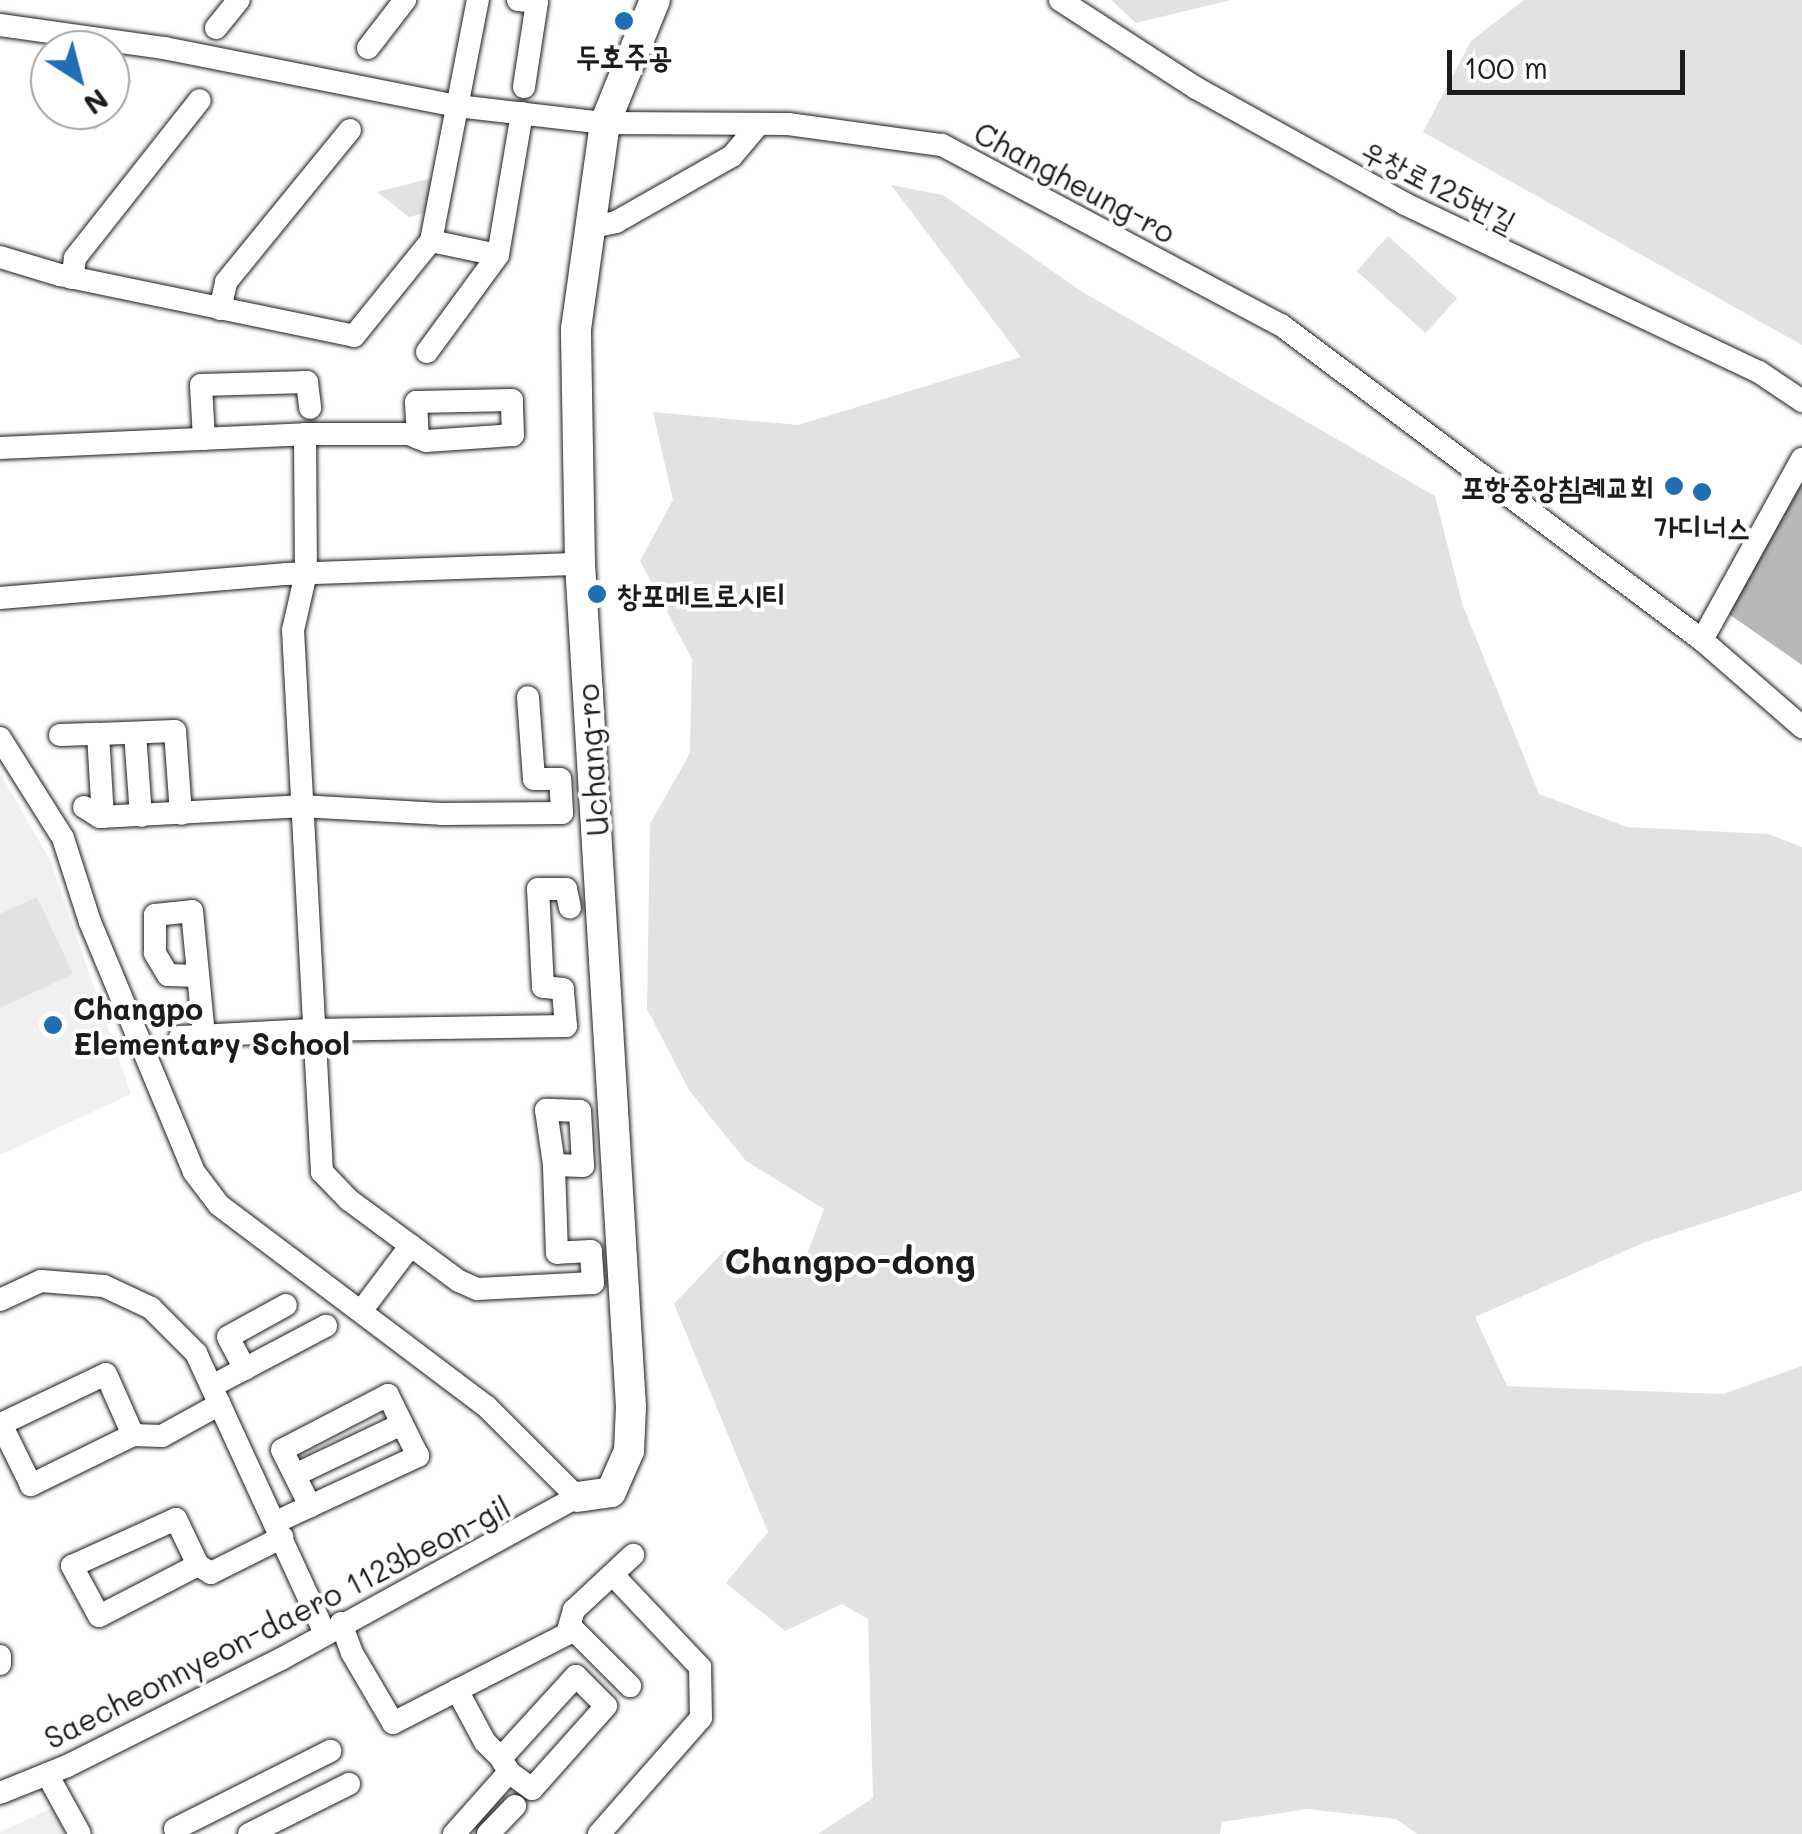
<!DOCTYPE html>
<html>
<head>
<meta charset="utf-8">
<style>
	body { margin:0 }
	#map { position:relative; width:1802px; height:1834px; overflow:hidden; background:#fff; font-family:Mali,"Poor Story",sans-serif }
	div>[style] { position:absolute }
	.built>* { inset:0; background:#f0f0f0 }
	.green>* { inset:0; background:#e2e2e2; transform-origin:0 0 }
	.water>* { inset:0; background:#b8b8b8 }
	.roads { filter:drop-shadow(0 0 2px #1c1c1c) drop-shadow(0 0 2px #1c1c1c) }
	.minor>* { height:22px; margin:-11px; padding:0 11px; transform-origin:11px; border-radius:11px; background:#fff }
	.major>* { height:30px; margin:-15px; padding:0 15px; transform-origin:15px; border-radius:15px; background:#fff }
	.dots>* { width:28px; height:28px; translate:-50% -50%; box-sizing:border-box; border:5px solid #fff; border-radius:50% }
	span { translate:-50% -50%; white-space:nowrap; text-align:center; line-height:1.15; -webkit-text-stroke:8px #fff; paint-order:stroke }
	.poi-label { font-size:30px; color:#1c1c1c; font-weight:700 }
	.right { translate:-100% -50%; text-align:right }
	.left { translate:0 -50%; text-align:left }
	.street-label { font-size:30px; color:#1c1c1c }
	.quarter-label { font-size:35px; color:#1c1c1c; font-weight:700 }
	.north { position:absolute; left:30px; top:30px; width:100px; height:100px; box-sizing:border-box; background:#fff; border:2px solid #a4a4a4; border-radius:50%; rotate:144deg; font-size:28px; font-weight:700; line-height:40px; text-align:center; color:#1c1c1c }
	.north::after { content:''; display:block; margin:auto; width:35px; height:45px; background:#1f6fb2; clip-path:polygon(50% 0,100% 100%,50% 72%,0 100%) }
	.scale { position:absolute; left:1447px; top:50px; width:238px; height:45px; box-sizing:border-box; border:5px solid #1c1c1c; border-top:0; padding-left:12px; font-size:30px; line-height:35px; white-space:nowrap; color:#1c1c1c; -webkit-text-stroke:8px #fff; paint-order:stroke }
</style>
</head>
<body>
<div id="map">
	<div class="built">
		<i style="clip-path:polygon(0 773px,50px 860px,131px 1094px,0 1155px)"></i>
		<i style="clip-path:polygon(53px 1808px,66px 1834px,0 1834px,0 1832px)"></i>
	</div>
	<div class="green">
		<i style="clip-path:polygon(1111px 0,1231px 0,1136px 23px)"></i>
		<i style="clip-path:polygon(1524px 0,1802px 0,1802px 345px,1423px 132px,1471px 41px)"></i>
		<i style="clip-path:polygon(47px 59px,50px 60px,50px 102px,31px 89px)"></i>
		<i style="clip-path:polygon(110px 74px,133px 80px,95px 131px,63px 110px,110px 110px)"></i>
		<i style="clip-path:polygon(436px 177px,429px 212px,409px 217px,377px 192px)"></i>
		<i style="clip-path:polygon(891px 185px,943px 195px,1081px 291px,1435px 496px,1463px 606px,1539px 794px,1627px 827px,1768px 834px,1802px 847px,1802px 1191px,1643px 1243px,1475px 1317px,1507px 1386px,1723px 1394px,1802px 1366px,1802px 1834px,1417px 1834px,1396px 1819px,1307px 1809px,1222px 1822px,1220px 1834px,818px 1834px,873px 1798px,868px 1619px,842px 1604px,785px 1631px,726px 1583px,768px 1532px,674px 1304px,725px 1250px,801px 1270px,824px 1209px,746px 1161px,689px 1090px,647px 1009px,650px 824px,690px 753px,692px 659px,640px 561px,673px 500px,653px 412px,798px 425px,1021px 357px)"></i>
		<i style="left:1388px;top:236px;width:93px;height:47px;rotate:42deg"></i>
		<i style="clip-path:polygon(37px 897px,73px 974px,0 1008px,0 914px)"></i>
	</div>
	<div class="water">
		<i style="clip-path:polygon(1802px 483px,1802px 665px,1723px 610px)"></i>
	</div>
	<div class="roads">
		<div class="minor">
			<i style="left:518px;top:0;width:19px;rotate:6deg"></i>
			<i style="left:537px;top:2px;width:86px;rotate:98.7deg"></i>
			<i style="left:1060px;top:0;width:162px;rotate:32.9deg"></i>
			<i style="left:1196px;top:88px;width:239px;rotate:29deg"></i>
			<i style="left:1405px;top:204px;width:392px;rotate:25.4deg"></i>
			<i style="left:1759px;top:372px;width:52px;rotate:34deg"></i>
			<i style="left:0;top:25px;width:166px;rotate:8deg"></i>
			<i style="left:164px;top:48px;width:299px;rotate:11.2deg"></i>
			<i style="left:457px;top:106px;width:149px;rotate:6.6deg"></i>
			<i style="left:605px;top:123px;width:183px;rotate:0.3deg"></i>
			<i style="left:788px;top:124px;width:155px;rotate:7.8deg"></i>
			<i style="left:942px;top:145px;width:384px;rotate:28deg"></i>
			<i style="left:1281px;top:325px;width:526px;rotate:36.8deg"></i>
			<i style="left:1702px;top:640px;width:133px;rotate:41deg"></i>
			<i style="left:216px;top:28px;width:36px;rotate:-51deg"></i>
			<i style="left:368px;top:48px;width:61px;rotate:-52.4deg"></i>
			<i style="left:588px;top:228px;width:29px;rotate:-12deg"></i>
			<i style="left:616px;top:222px;width:133px;rotate:-29.6deg"></i>
			<i style="left:732px;top:156px;width:42px;rotate:-49.8deg"></i>
			<i style="left:431px;top:241px;width:68px;rotate:11.8deg"></i>
			<i style="left:498px;top:255px;width:144px;rotate:-80.4deg"></i>
			<i style="left:0;top:257px;width:63px;rotate:16.7deg"></i>
			<i style="left:60px;top:275px;width:300px;rotate:11.7deg"></i>
			<i style="left:354px;top:336px;width:122px;rotate:-51deg"></i>
			<i style="left:431px;top:241px;width:246px;rotate:-79deg"></i>
			<i style="left:72px;top:278px;width:20px;rotate:-81deg"></i>
			<i style="left:75px;top:258px;width:201px;rotate:-51.7deg"></i>
			<i style="left:220px;top:309px;width:28px;rotate:-77deg"></i>
			<i style="left:226px;top:282px;width:196px;rotate:-50.8deg"></i>
			<i style="left:427px;top:352px;width:120px;rotate:-53.8deg"></i>
			<i style="left:305px;top:434px;width:139px;rotate:89.6deg"></i>
			<i style="left:306px;top:573px;width:58px;rotate:102.8deg"></i>
			<i style="left:293px;top:630px;width:543px;rotate:86.94deg"></i>
			<i style="left:322px;top:1172px;width:39px;rotate:46deg"></i>
			<i style="left:349px;top:1200px;width:137px;rotate:36.4deg"></i>
			<i style="left:459px;top:1281px;width:20px;rotate:24deg"></i>
			<i style="left:477px;top:1289px;width:116px;rotate:-3deg"></i>
			<i style="left:593px;top:1283px;width:32px;rotate:-94deg"></i>
			<i style="left:591px;top:1251px;width:34px;rotate:177deg"></i>
			<i style="left:557px;top:1253px;width:88px;rotate:-92deg"></i>
			<i style="left:554px;top:1165px;width:29px;rotate:2deg"></i>
			<i style="left:583px;top:1166px;width:55px;rotate:-93.1deg"></i>
			<i style="left:580px;top:1111px;width:34px;rotate:-178deg"></i>
			<i style="left:546px;top:1110px;width:56px;rotate:81.7deg"></i>
			<i style="left:204px;top:439px;width:54px;rotate:-93.2deg"></i>
			<i style="left:201px;top:385px;width:106px;rotate:-1.6deg"></i>
			<i style="left:307px;top:382px;width:26px;rotate:83deg"></i>
			<i style="left:0;top:448px;width:305px;rotate:-2.6deg"></i>
			<i style="left:305px;top:434px;width:104px"></i>
			<i style="left:409px;top:434px;width:18px;rotate:22deg"></i>
			<i style="left:426px;top:441px;width:87px;rotate:-3.9deg"></i>
			<i style="left:513px;top:435px;width:35px;rotate:-92deg"></i>
			<i style="left:512px;top:400px;width:96px;rotate:178.8deg"></i>
			<i style="left:416px;top:402px;width:36px;rotate:87deg"></i>
			<i style="left:0;top:598px;width:288px;rotate:-4.8deg"></i>
			<i style="left:287px;top:574px;width:293px;rotate:-2deg"></i>
			<i style="left:1702px;top:640px;width:207px;rotate:-61.1deg"></i>
			<i style="left:135px;top:733px;width:83px;rotate:85.9deg"></i>
			<i style="left:98px;top:734px;width:77px;rotate:-2.2deg"></i>
			<i style="left:175px;top:731px;width:83px;rotate:85.9deg"></i>
			<i style="left:60px;top:735px;width:38px;rotate:-2deg"></i>
			<i style="left:98px;top:734px;width:83px;rotate:86.6deg"></i>
			<i style="left:0;top:738px;width:118px;rotate:57.8deg"></i>
			<i style="left:63px;top:838px;width:88px;rotate:72.2deg"></i>
			<i style="left:90px;top:922px;width:271px;rotate:67.4deg"></i>
			<i style="left:194px;top:1172px;width:41px;rotate:52.9deg"></i>
			<i style="left:219px;top:1205px;width:336px;rotate:37deg"></i>
			<i style="left:487px;top:1407px;width:127px;rotate:45deg"></i>
			<i style="left:577px;top:1497px;width:337px;rotate:151.3deg"></i>
			<i style="left:281px;top:1659px;width:239px;rotate:153.4deg"></i>
			<i style="left:67px;top:1766px;width:72px;rotate:158.1deg"></i>
			<i style="left:84px;top:807px;width:19px;rotate:32deg"></i>
			<i style="left:100px;top:817px;width:200px;rotate:-3.1deg"></i>
			<i style="left:300px;top:806px;width:141px;rotate:3.2deg"></i>
			<i style="left:441px;top:814px;width:121px;rotate:-0.5deg"></i>
			<i style="left:562px;top:813px;width:34px;rotate:-93deg"></i>
			<i style="left:560px;top:779px;width:26px;rotate:180deg"></i>
			<i style="left:534px;top:779px;width:82px;rotate:-94.2deg"></i>
			<i style="left:198px;top:976px;width:30px;rotate:-178deg"></i>
			<i style="left:168px;top:975px;width:26px;rotate:-121deg"></i>
			<i style="left:155px;top:953px;width:38px;rotate:-90deg"></i>
			<i style="left:155px;top:915px;width:37px;rotate:-6deg"></i>
			<i style="left:192px;top:911px;width:126px;rotate:84.5deg"></i>
			<i style="left:180px;top:1037px;width:131px;rotate:-3.1deg"></i>
			<i style="left:311px;top:1030px;width:255px;rotate:-0.9deg"></i>
			<i style="left:566px;top:1026px;width:37px;rotate:-95deg"></i>
			<i style="left:563px;top:989px;width:20px;rotate:-174deg"></i>
			<i style="left:543px;top:987px;width:98px;rotate:-92.9deg"></i>
			<i style="left:538px;top:889px;width:28px"></i>
			<i style="left:566px;top:889px;width:19px;rotate:78deg"></i>
			<i style="left:0;top:1300px;width:45px;rotate:-24.9deg"></i>
			<i style="left:41px;top:1281px;width:63px;rotate:4.5deg"></i>
			<i style="left:104px;top:1286px;width:52px;rotate:25.1deg"></i>
			<i style="left:151px;top:1308px;width:64px;rotate:45deg"></i>
			<i style="left:196px;top:1353px;width:306px;rotate:65.3deg"></i>
			<i style="left:362px;top:1310px;width:81px;rotate:-53deg"></i>
			<i style="left:245px;top:1369px;width:36px;rotate:-118deg"></i>
			<i style="left:228px;top:1337px;width:66px;rotate:-28.9deg"></i>
			<i style="left:212px;top:1386px;width:129px;rotate:-27.8deg"></i>
			<i style="left:133px;top:1435px;width:114px;rotate:153.9deg"></i>
			<i style="left:31px;top:1485px;width:68px;rotate:-116.2deg"></i>
			<i style="left:1px;top:1424px;width:116px;rotate:-25.5deg"></i>
			<i style="left:106px;top:1374px;width:67px;rotate:66.1deg"></i>
			<i style="left:133px;top:1435px;width:29px;rotate:2deg"></i>
			<i style="left:162px;top:1436px;width:66px;rotate:-28.9deg"></i>
			<i style="left:297px;top:1474px;width:116px;rotate:-25.5deg"></i>
			<i style="left:276px;top:1522px;width:157px;rotate:-24.9deg"></i>
			<i style="left:418px;top:1456px;width:68px;rotate:-116.2deg"></i>
			<i style="left:388px;top:1395px;width:119px;rotate:152.6deg"></i>
			<i style="left:282px;top:1450px;width:63px;rotate:63.4deg"></i>
			<i style="left:198px;top:1565px;width:111px;rotate:152.7deg"></i>
			<i style="left:99px;top:1616px;width:57px;rotate:-118.4deg"></i>
			<i style="left:72px;top:1566px;width:114px;rotate:-24.3deg"></i>
			<i style="left:176px;top:1519px;width:51px;rotate:64.4deg"></i>
			<i style="left:198px;top:1565px;width:15px;rotate:32deg"></i>
			<i style="left:211px;top:1573px;width:80px;rotate:-26.6deg"></i>
			<i style="left:341px;top:1623px;width:32px;rotate:70deg"></i>
			<i style="left:352px;top:1653px;width:81px;rotate:59.6deg"></i>
			<i style="left:393px;top:1723px;width:195px;rotate:-27.1deg"></i>
			<i style="left:567px;top:1634px;width:25px;rotate:-74deg"></i>
			<i style="left:574px;top:1610px;width:81px;rotate:-43deg"></i>
			<i style="left:570px;top:1626px;width:85px;rotate:45deg"></i>
			<i style="left:0;top:1656px;width:8px;rotate:90deg"></i>
			<i style="left:457px;top:1690px;width:59px;rotate:61.7deg"></i>
			<i style="left:485px;top:1742px;width:23px;rotate:45deg"></i>
			<i style="left:501px;top:1758px;width:111px;rotate:-47.6deg"></i>
			<i style="left:576px;top:1676px;width:42px;rotate:45deg"></i>
			<i style="left:606px;top:1706px;width:111px;rotate:131.7deg"></i>
			<i style="left:532px;top:1789px;width:29px;rotate:-144deg"></i>
			<i style="left:509px;top:1772px;width:16px;rotate:-120deg"></i>
			<i style="left:47px;top:1774px;width:68px;rotate:61.2deg"></i>
			<i style="left:177px;top:1834px;width:5px;rotate:-112deg"></i>
			<i style="left:175px;top:1829px;width:174px;rotate:-26.7deg"></i>
			<i style="left:249px;top:1834px;width:112px;rotate:-26.6deg"></i>
			<i style="left:454px;top:1834px;width:83px;rotate:-48.4deg"></i>
			<i style="left:488px;top:1834px;width:39px;rotate:-46deg"></i>
			<i style="left:599px;top:1834px;width:154px;rotate:-48.7deg"></i>
			<i style="left:701px;top:1718px;width:51px;rotate:-91.1deg"></i>
			<i style="left:700px;top:1667px;width:127px;rotate:-133.4deg"></i>
		</div>
		<div class="major">
			<i style="left:577px;top:1497px;width:34px;rotate:-8deg"></i>
			<i style="left:611px;top:1492px;width:45px;rotate:-66.3deg"></i>
			<i style="left:629px;top:1451px;width:44px;rotate:-87.4deg"></i>
			<i style="left:631px;top:1407px;width:845px;rotate:-93.46deg"></i>
			<i style="left:580px;top:564px;width:235px;rotate:-91deg"></i>
			<i style="left:576px;top:329px;width:208px;rotate:-82deg"></i>
			<i style="left:605px;top:123px;width:133px;rotate:-67.9deg"></i>
		</div>
	</div>
	<div class="dots">
		<i style="left:624px;top:21px;background:#1f6fb2"></i>
		<i style="left:1674px;top:486px;background:#1f6fb2"></i>
		<i style="left:1702px;top:492px;background:#1f6fb2"></i>
		<i style="left:597px;top:594px;background:#1f6fb2"></i>
		<i style="left:53px;top:1025px;background:#1f6fb2"></i>
	</div>
	<div class="poi-label">
		<span style="left:624px;top:55px">두호주공</span>
		<span class="right" style="left:1654px;top:486px">포항중앙침례교회</span>
		<span style="left:1702px;top:526px">가디너스</span>
		<span class="left" style="left:617px;top:594px">창포메트로시티</span>
		<span class="left" style="left:73px;top:1025px">Changpo<br>Elementary School</span>
	</div>
	<div class="street-label">
		<span style="left:1075px;top:182px;rotate:28deg">Changheung-ro</span>
		<span style="left:1439px;top:185px;rotate:27deg">우창로125번길</span>
		<span style="left:592px;top:760px;rotate:-94deg">Uchang-ro</span>
		<span style="left:277px;top:1622px;rotate:-27deg">Saecheonnyeon-daero 1123beon-gil</span>
	</div>
	<div class="quarter-label">
		<span style="left:850px;top:1260px">Changpo-dong</span>
	</div>
	<div class="north">N</div>
	<div class="scale">100 m</div>
</div>
</body>
</html>
